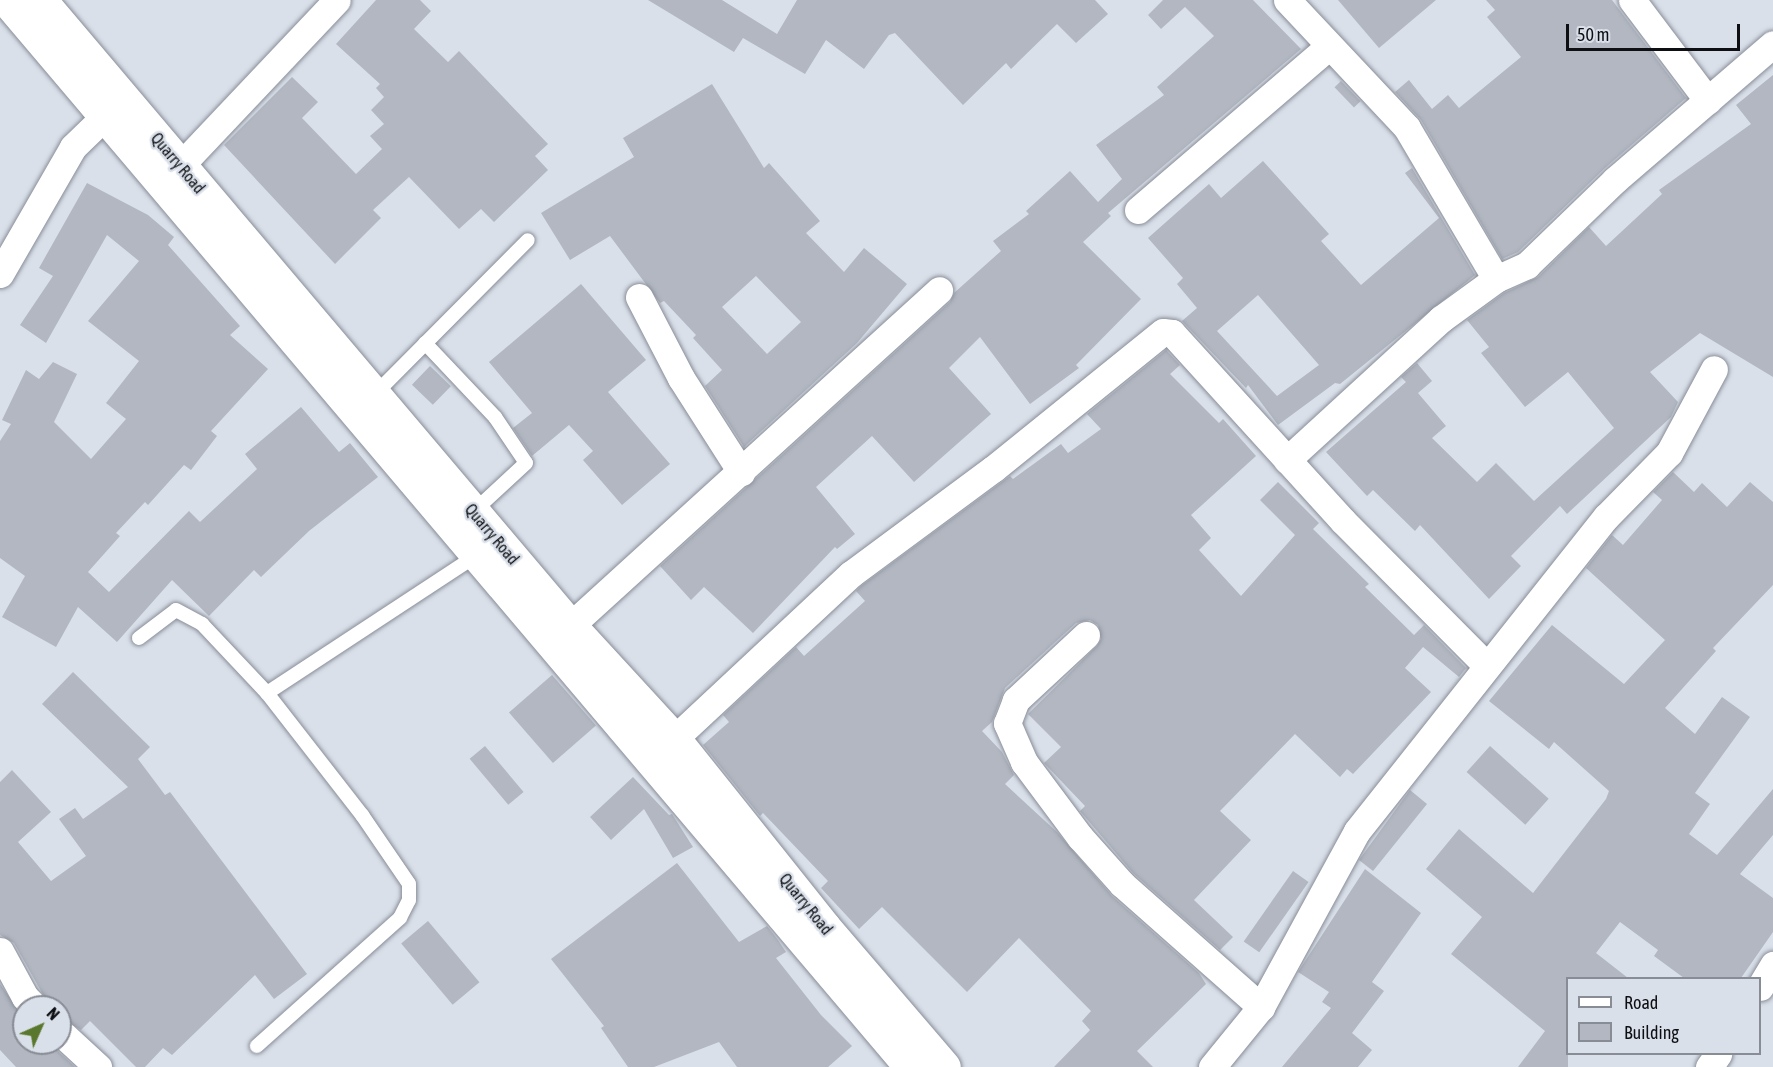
<!DOCTYPE html>
<html>
<head>
<meta charset="utf-8">
<style>
	body { margin:0 }
	#map { position:relative; width:1773px; height:1067px; overflow:hidden; background:#dae0ea; font-family:"Asap Condensed",sans-serif }
	div>[style] { position:absolute }
	.building>* { inset:0; background:#b2b7c1; transform-origin:0 0 }
	.roads { filter:drop-shadow(0 0 2px #888d97) drop-shadow(0 0 2px #888d97) }
	.service>* { height:14px; margin:-7px; padding:0 7px; transform-origin:7px; border-radius:7px; background:#fff }
	.minor>* { height:27px; margin:-13.5px; padding:0 13.5px; transform-origin:13.5px; border-radius:13.5px; background:#fff }
	.secondary>* { height:33px; margin:-16.5px; padding:0 16.5px; transform-origin:16.5px; border-radius:16.5px; background:#fff }
	span { translate:-50% -50%; white-space:nowrap; text-align:center; line-height:1.15; -webkit-text-stroke:5px #dae0ea; paint-order:stroke }
	.street-label { font-size:16px; color:#0d0f12 }
	.legend { position:absolute; left:1566px; top:977px; width:195px; height:78px; box-sizing:border-box; background:#dae0ea; border:2px solid #888c94; margin:0; padding:8px 10px; list-style:none; font-size:18px; color:#0d0f12 }
	.legend li { display:flex; align-items:center; gap:12px; height:30px }
	.legend b { width:30px; border:2px solid #888c94 }
	.north { position:absolute; left:12px; top:995px; width:60px; height:60px; box-sizing:border-box; background:#dae0ea; border:2px solid #888c94; border-radius:50%; rotate:45deg; font-size:16px; font-weight:700; line-height:24px; text-align:center; color:#0d0f12 }
	.north::after { content:''; display:block; margin:auto; width:21px; height:27px; background:#5a782d; clip-path:polygon(50% 0,100% 100%,50% 72%,0 100%) }
	.scale { position:absolute; left:1566px; top:24px; width:174px; height:27px; box-sizing:border-box; border:3px solid #0d0f12; border-top:0; padding-left:8px; font-size:18px; line-height:21px; white-space:nowrap; color:#0d0f12; -webkit-text-stroke:4px #dae0ea; paint-order:stroke }
</style>
</head>
<body>
<div id="map">
	<div class="building">
		<i style="clip-path:polygon(376px 0,420px 0,431px 11px,414px 29px,448px 62px,459px 51px,548px 144px,535px 156px,548px 170px,494px 222px,481px 209px,459px 229px,409px 177px,373px 210px,381px 218px,335px 264px,224px 145px,292px 77px,318px 102px,302px 118px,356px 174px,382px 149px,370px 136px,384px 124px,371px 110px,384px 97px,376px 88px,380px 84px,336px 44px)"></i>
		<i style="clip-path:polygon(648px 0,722px 0,777px 34px,797px 0,1095px 0,1108px 14px,1076px 43px,1057px 24px,1011px 69px,1006px 63px,963px 105px,895px 33px,889px 35px,864px 69px,826px 40px,805px 74px,743px 38px,734px 52px)"></i>
		<i style="clip-path:polygon(1163px 0,1253px 0,1301px 49px,1108px 213px,1111px 216px,1083px 242px,1141px 299px,1076px 365px,1079px 368px,1030px 404px,980px 337px,949px 368px,991px 414px,914px 482px,872px 436px,816px 487px,855px 534px,837px 549px,835px 547px,753px 633px,704px 587px,691px 600px,660px 566px,950px 302px,954px 293px,1001px 251px,993px 241px,1029px 214px,1026px 211px,1070px 171px,1098px 202px,1122px 179px,1096px 145px,1164px 95px,1157px 87px,1214px 36px,1185px 7px,1161px 29px,1148px 15px)"></i>
		<i style="clip-path:polygon(1338px 0,1436px 0,1379px 48px)"></i>
		<i style="clip-path:polygon(1486px 0,1612px 0,1686px 98px,1605px 168px,1518px 252px,1502px 259px,1421px 120px,1395px 92px,1409px 80px,1432px 109px,1448px 95px,1459px 108px,1521px 57px,1487px 17px,1495px 10px)"></i>
		<i style="clip-path:polygon(1773px 75px,1773px 377px,1700px 333px,1650px 372px,1678px 402px,1671px 417px,1567px 514px,1560px 506px,1511px 556px,1521px 566px,1489px 599px,1420px 525px,1415px 531px,1373px 490px,1367px 496px,1326px 452px,1406px 382px,1401px 377px,1417px 363px,1432px 381px,1418px 393px,1446px 426px,1432px 438px,1477px 482px,1496px 463px,1534px 501px,1614px 428px,1568px 372px,1525px 407px,1481px 353px,1489px 347px,1467px 320px,1504px 293px,1538px 277px,1589px 227px,1606px 246px,1662px 194px,1659px 190px,1751px 124px,1736px 105px)"></i>
		<i style="left:1341px;top:81px;width:28px;height:9px;rotate:46deg"></i>
		<i style="clip-path:polygon(evenodd,712px 84px,764px 168px,769px 163px,820px 221px,806px 233px,844px 272px,864px 248px,907px 284px,857px 343px,744px 447px,705px 386px,722px 370px,693px 338px,696px 335px,664px 301px,660px 303px,610px 236px,570px 260px,541px 213px,634px 157px,623px 138px,712px 84px,756px 276px,801px 322px,767px 354px,722px 307px,756px 276px)"></i>
		<i style="clip-path:polygon(evenodd,1263px 161px,1329px 234px,1321px 241px,1361px 285px,1439px 218px,1405px 173px,1412px 168px,1475px 275px,1340px 384px,1335px 383px,1278px 425px,1248px 385px,1246px 388px,1182px 321px,1197px 308px,1177px 284px,1183px 278px,1148px 238px,1209px 184px,1221px 198px,1263px 161px,1258px 295px,1319px 365px,1277px 396px,1217px 331px,1258px 295px)"></i>
		<i style="clip-path:polygon(87px 183px,148px 215px,174px 237px,168px 245px,240px 326px,230px 335px,268px 369px,211px 431px,217px 436px,191px 470px,184px 465px,148px 505px,145px 502px,116px 533px,120px 536px,88px 572px,109px 592px,189px 511px,200px 522px,257px 469px,245px 454px,301px 407px,339px 452px,350px 443px,378px 477px,309px 531px,261px 577px,254px 570px,209px 616px,172px 580px,117px 642px,78px 607px,56px 647px,2px 617px,25px 576px,0 558px,0 441px,11px 424px,2px 420px,26px 370px,39px 379px,53px 362px,77px 374px,54px 422px,91px 459px,126px 419px,106px 403px,139px 361px,88px 321px,139px 261px,107px 235px,46px 343px,20px 325px,53px 276px,39px 268px)"></i>
		<i style="clip-path:polygon(581px 284px,646px 360px,608px 392px,670px 464px,622px 505px,583px 460px,593px 451px,569px 425px,532px 456px,513px 428px,532px 413px,489px 362px)"></i>
		<i style="clip-path:polygon(1166px 350px,1180px 365px,1170px 374px,1219px 423px,1223px 419px,1256px 456px,1191px 515px,1211px 538px,1199px 550px,1241px 596px,1295px 535px,1260px 500px,1278px 482px,1319px 523px,1313px 529px,1369px 584px,1365px 587px,1414px 635px,1424px 625px,1466px 668px,1459px 677px,1423px 647px,1405px 668px,1431px 692px,1353px 774px,1347px 769px,1340px 777px,1295px 734px,1220px 811px,1251px 840px,1194px 900px,1233px 937px,1220px 950px,1133px 873px,1080px 811px,1085px 806px,1044px 763px,1061px 747px,1028px 714px,1097px 646px,1101px 639px,1098px 625px,1090px 620px,1076px 623px,1005px 688px,992px 722px,982px 731px,1002px 752px,1014px 775px,1005px 784px,1057px 832px,1112px 896px,1199px 973px,1206px 984px,1137px 1051px,1153px 1067px,1054px 1067px,1090px 1030px,1082px 1021px,1091px 1011px,1019px 938px,967px 992px,882px 907px,859px 929px,821px 888px,828px 881px,763px 813px,760px 816px,703px 745px,729px 722px,723px 715px,796px 647px,804px 656px,865px 601px,856px 591px,861px 586px,1010px 476px,1013px 479px,1061px 444px,1068px 453px,1101px 429px,1087px 414px)"></i>
		<i style="left:430px;top:366px;width:29px;height:26px;rotate:44deg"></i>
		<i style="clip-path:polygon(1673px 472px,1694px 492px,1702px 483px,1727px 507px,1750px 482px,1773px 502px,1773px 585px,1713px 648px,1716px 651px,1665px 708px,1695px 734px,1722px 697px,1750px 717px,1695px 793px,1710px 804px,1689px 834px,1717px 855px,1773px 789px,1773px 835px,1740px 874px,1773px 898px,1773px 932px,1741px 978px,1684px 978px,1654px 956px,1658px 950px,1620px 922px,1596px 953px,1628px 978px,1568px 978px,1568px 1067px,1518px 1067px,1545px 1031px,1451px 954px,1482px 917px,1426px 869px,1459px 829px,1533px 893px,1606px 799px,1609px 791px,1554px 742px,1549px 749px,1489px 701px,1552px 625px,1624px 684px,1665px 640px,1586px 568px,1612px 535px,1623px 545px,1662px 500px,1653px 492px)"></i>
		<i style="clip-path:polygon(73px 672px,150px 747px,138px 759px,165px 795px,170px 792px,307px 974px,274px 999px,255px 975px,172px 1055px,163px 1048px,145px 1067px,136px 1067px,90px 1021px,81px 1030px,60px 1017px,60px 1007px,50px 1007px,14px 943px,0 935px,0 782px,12px 770px,51px 812px,18px 842px,51px 881px,86px 856px,59px 819px,75px 808px,83px 819px,128px 787px,42px 704px)"></i>
		<i style="left:552px;top:675px;width:67px;height:57px;rotate:49deg"></i>
		<i style="left:485px;top:746px;width:60px;height:20px;rotate:50deg"></i>
		<i style="left:1490px;top:746px;width:79px;height:35px;rotate:42deg"></i>
		<i style="clip-path:polygon(633px 777px,669px 815px,672px 814px,693px 847px,673px 858px,644px 809px,611px 840px,590px 817px)"></i>
		<i style="clip-path:polygon(1410px 790px,1427px 804px,1373px 871px,1359px 860px)"></i>
		<i style="clip-path:polygon(677px 863px,739px 942px,767px 926px,778px 940px,786px 952px,776px 958px,821px 1015px,852px 1046px,828px 1067px,737px 1067px,719px 1042px,654px 1067px,628px 1067px,601px 1028px,604px 1026px,551px 959px)"></i>
		<i style="clip-path:polygon(1365px 869px,1421px 913px,1372px 982px,1384px 991px,1352px 1033px,1372px 1050px,1358px 1067px,1282px 1067px,1331px 1008px,1322px 1002px,1329px 992px,1298px 972px)"></i>
		<i style="left:1293px;top:871px;width:19px;height:86px;rotate:35deg"></i>
		<i style="left:428px;top:921px;width:80px;height:35px;rotate:50deg"></i>
		<i style="clip-path:polygon(0 984px,24px 1018px,24px 1043px,49px 1043px,75px 1067px,16px 1067px,0 1050px)"></i>
	</div>
	<div class="roads">
		<div class="service">
			<i style="left:425px;top:343px;width:102px;rotate:46.6deg"></i>
			<i style="left:495px;top:417px;width:55px;rotate:56deg"></i>
			<i style="left:526px;top:463px;width:72px;rotate:137.2deg"></i>
			<i style="left:374px;top:395px;width:218px;rotate:-45.2deg"></i>
			<i style="left:139px;top:638px;width:46px;rotate:-37.1deg"></i>
			<i style="left:176px;top:610px;width:30px;rotate:28deg"></i>
			<i style="left:202px;top:624px;width:95px;rotate:46.7deg"></i>
			<i style="left:267px;top:693px;width:155px;rotate:52.1deg"></i>
			<i style="left:362px;top:815px;width:83px;rotate:55.7deg"></i>
			<i style="left:409px;top:884px;width:16px;rotate:90deg"></i>
			<i style="left:409px;top:900px;width:20px;rotate:117deg"></i>
			<i style="left:400px;top:918px;width:192px;rotate:138.2deg"></i>
			<i style="left:267px;top:693px;width:251px;rotate:-33.3deg"></i>
		</div>
		<div class="minor">
			<i style="left:1287px;top:0;width:175px;rotate:46.8deg"></i>
			<i style="left:1407px;top:128px;width:175px;rotate:59.5deg"></i>
			<i style="left:1632px;top:0;width:126px;rotate:53deg"></i>
			<i style="left:180px;top:166px;width:228px;rotate:-46.6deg"></i>
			<i style="left:1138px;top:210px;width:250px;rotate:-40.6deg"></i>
			<i style="left:0;top:274px;width:146px;rotate:-60.1deg"></i>
			<i style="left:73px;top:147px;width:45px;rotate:-44.1deg"></i>
			<i style="left:639px;top:297px;width:91px;rotate:62.6deg"></i>
			<i style="left:681px;top:378px;width:112px;rotate:57.4deg"></i>
			<i style="left:1287px;top:460px;width:209px;rotate:-42.5deg"></i>
			<i style="left:1441px;top:319px;width:68px;rotate:-36deg"></i>
			<i style="left:1496px;top:279px;width:34px;rotate:-24deg"></i>
			<i style="left:1527px;top:265px;width:122px;rotate:-44deg"></i>
			<i style="left:1615px;top:180px;width:208px;rotate:-40.7deg"></i>
			<i style="left:570px;top:626px;width:499px;rotate:-42.3deg"></i>
			<i style="left:1086px;top:635px;width:96px;rotate:137.1deg"></i>
			<i style="left:1016px;top:700px;width:25px;rotate:111deg"></i>
			<i style="left:1007px;top:723px;width:43px;rotate:66.4deg"></i>
			<i style="left:1024px;top:762px;width:94px;rotate:53.3deg"></i>
			<i style="left:1080px;top:837px;width:63px;rotate:48.2deg"></i>
			<i style="left:1122px;top:884px;width:186px;rotate:41.5deg"></i>
			<i style="left:674px;top:739px;width:242px;rotate:-43deg"></i>
			<i style="left:851px;top:574px;width:177px;rotate:-36.5deg"></i>
			<i style="left:993px;top:469px;width:218px;rotate:-38.9deg"></i>
			<i style="left:1163px;top:332px;width:9px;rotate:6deg"></i>
			<i style="left:1172px;top:333px;width:254px;rotate:47.7deg"></i>
			<i style="left:1343px;top:521px;width:203px;rotate:45.2deg"></i>
			<i style="left:0;top:951px;width:52px;rotate:61.5deg"></i>
			<i style="left:25px;top:997px;width:14px;rotate:45deg"></i>
			<i style="left:1760px;top:987px;width:26px;rotate:-59deg"></i>
			<i style="left:60px;top:1032px;width:52px;rotate:42.6deg"></i>
			<i style="left:1212px;top:1067px;width:77px;rotate:-50.8deg"></i>
			<i style="left:1261px;top:1007px;width:200px;rotate:-61.4deg"></i>
			<i style="left:1357px;top:831px;width:401px;rotate:-51.6deg"></i>
			<i style="left:1606px;top:517px;width:90px;rotate:-45.5deg"></i>
			<i style="left:1669px;top:453px;width:95px;rotate:-61.8deg"></i>
			<i style="left:1709px;top:1067px;width:16px;rotate:-55deg"></i>
		</div>
		<div class="secondary">
			<i style="left:7px;top:0;width:1398px;rotate:49.73deg"></i>
			<i style="left:40px;top:0;width:820px;rotate:49.75deg"></i>
			<i style="left:570px;top:626px;width:154px;rotate:47.4deg"></i>
			<i style="left:674px;top:739px;width:241px;rotate:51.4deg"></i>
			<i style="left:824px;top:927px;width:184px;rotate:49.4deg"></i>
		</div>
	</div>
	<div class="street-label">
		<span style="left:178px;top:163px;rotate:50deg">Quarry Road</span>
		<span style="left:492px;top:534px;rotate:50deg">Quarry Road</span>
		<span style="left:806px;top:904px;rotate:51deg">Quarry Road</span>
	</div>
	<ul class="legend">
	<li><b style="height:8px;background:#fff"></b>Road</li>
	<li><b style="height:16px;background:#b2b7c1"></b>Building</li>
	</ul>
	<div class="north">N</div>
	<div class="scale">50 m</div>
</div>
</body>
</html>
